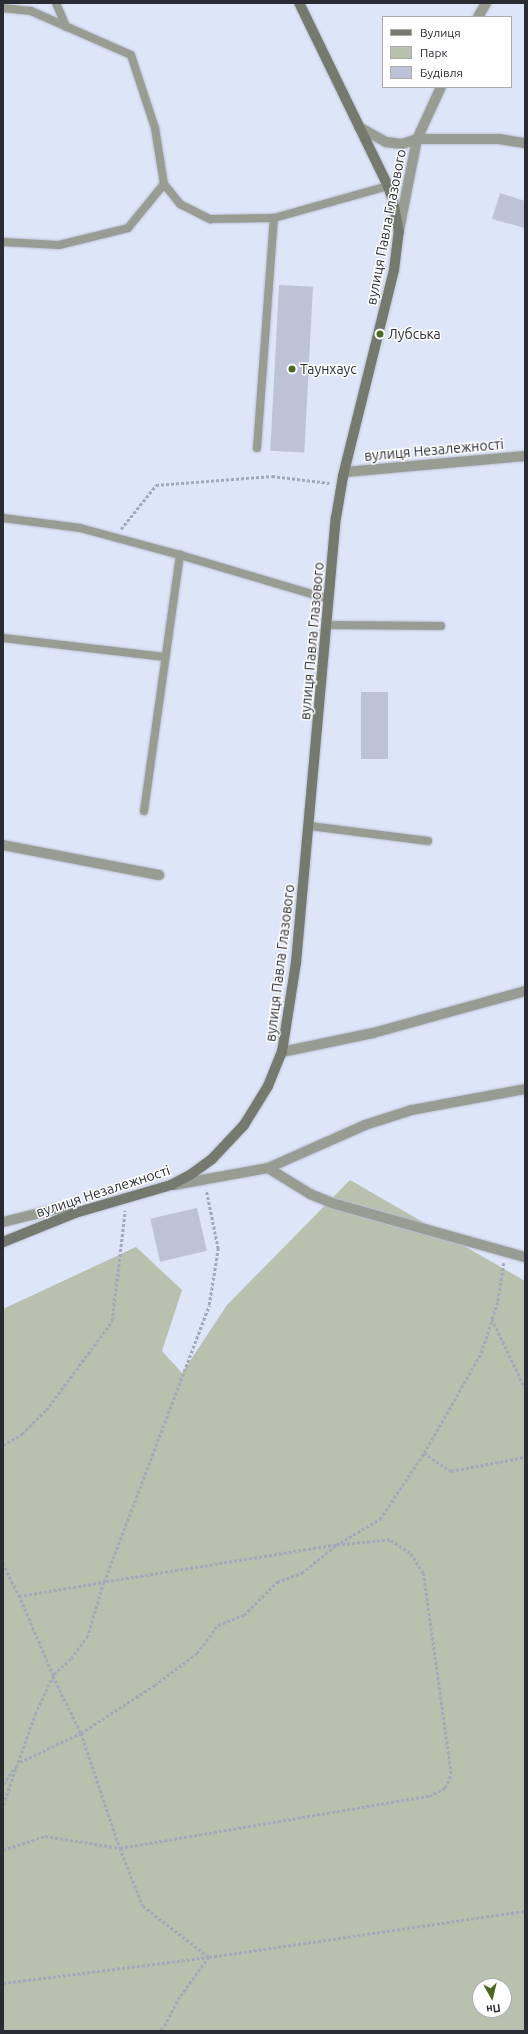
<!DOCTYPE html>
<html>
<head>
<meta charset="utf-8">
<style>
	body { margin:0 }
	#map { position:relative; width:528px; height:2034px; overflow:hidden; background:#dde5f9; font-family:Ubuntu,sans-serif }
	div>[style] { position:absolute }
	.green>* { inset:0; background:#b7c1ae }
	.building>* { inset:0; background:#bcc3d7; transform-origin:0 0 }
	.path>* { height:2.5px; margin-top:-1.25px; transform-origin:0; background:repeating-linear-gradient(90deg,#a2a9b8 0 3px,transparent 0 5px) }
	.roads { filter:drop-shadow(0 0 1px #b9c0d1) drop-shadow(0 0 1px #b9c0d1) }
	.lane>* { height:8px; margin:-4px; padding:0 4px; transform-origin:4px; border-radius:4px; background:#989d94 }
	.street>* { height:10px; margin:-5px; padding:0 5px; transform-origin:5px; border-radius:5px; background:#989d94 }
	.secondary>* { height:10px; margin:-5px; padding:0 5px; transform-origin:5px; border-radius:5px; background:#747a6e }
	.dots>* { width:11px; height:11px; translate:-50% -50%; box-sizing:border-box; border:2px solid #fff; border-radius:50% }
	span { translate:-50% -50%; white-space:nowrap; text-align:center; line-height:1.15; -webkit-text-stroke:3px #fff; paint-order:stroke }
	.street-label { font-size:14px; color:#292c33 }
	.poi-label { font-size:14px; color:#292c33 }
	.left { translate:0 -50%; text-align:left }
	.frame { position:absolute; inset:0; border:4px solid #292c33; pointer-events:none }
	.legend { position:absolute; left:382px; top:16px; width:130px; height:72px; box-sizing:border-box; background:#fff; border:1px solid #a9abad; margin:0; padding:5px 7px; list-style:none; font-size:12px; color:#292c33 }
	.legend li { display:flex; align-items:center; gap:8px; height:20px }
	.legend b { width:20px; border:1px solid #a9abad }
	.north { position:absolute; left:472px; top:1978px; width:40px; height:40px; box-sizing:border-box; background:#fff; border:1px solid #a9abad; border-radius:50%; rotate:172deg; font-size:11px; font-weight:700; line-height:16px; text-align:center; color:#292c33 }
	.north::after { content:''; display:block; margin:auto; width:14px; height:18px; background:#4b6a1f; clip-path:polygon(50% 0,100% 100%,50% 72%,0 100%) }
</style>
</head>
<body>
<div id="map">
	<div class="green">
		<i style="clip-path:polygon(evenodd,350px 1180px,525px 1281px,525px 2031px,3px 2031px,3px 1309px,136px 1247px,182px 1290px,162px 1351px,182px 1373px,227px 1305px,350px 1180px,480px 1986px,504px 1986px,504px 2010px,480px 2010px,480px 1986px)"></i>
	</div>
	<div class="building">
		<i style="clip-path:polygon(500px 193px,525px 201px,525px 228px,492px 219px)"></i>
		<i style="left:279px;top:285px;width:34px;height:166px;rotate:3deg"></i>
		<i style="left:361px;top:692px;width:27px;height:67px"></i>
		<i style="left:197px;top:1208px;width:44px;height:48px;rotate:77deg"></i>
	</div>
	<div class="path">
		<i style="left:121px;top:529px;width:56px;rotate:-51.5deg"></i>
		<i style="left:156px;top:485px;width:116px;rotate:-4.4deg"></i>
		<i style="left:272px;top:476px;width:58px;rotate:6.9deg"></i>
		<i style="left:504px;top:1263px;width:39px;rotate:99deg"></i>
		<i style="left:498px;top:1302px;width:18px;rotate:109deg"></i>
		<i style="left:492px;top:1319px;width:76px;rotate:64.4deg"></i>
		<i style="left:3px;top:1445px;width:22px;rotate:-30deg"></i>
		<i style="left:22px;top:1434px;width:34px;rotate:-45deg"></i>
		<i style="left:46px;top:1410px;width:111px;rotate:-53.4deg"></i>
		<i style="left:112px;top:1321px;width:111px;rotate:-83.3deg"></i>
		<i style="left:424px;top:1453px;width:115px;rotate:-60.3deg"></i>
		<i style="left:481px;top:1353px;width:36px;rotate:-72deg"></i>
		<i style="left:3px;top:1563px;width:37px;rotate:64deg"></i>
		<i style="left:20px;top:1762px;width:68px;rotate:-25.4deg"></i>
		<i style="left:81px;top:1733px;width:88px;rotate:-33deg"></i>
		<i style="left:155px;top:1685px;width:53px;rotate:-37.3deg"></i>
		<i style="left:197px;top:1653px;width:35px;rotate:-53deg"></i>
		<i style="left:218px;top:1625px;width:28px;rotate:-21deg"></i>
		<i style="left:244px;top:1615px;width:47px;rotate:-45deg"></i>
		<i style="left:277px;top:1582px;width:27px;rotate:-20deg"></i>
		<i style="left:302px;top:1573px;width:44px;rotate:-39.5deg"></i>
		<i style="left:336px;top:1545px;width:51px;rotate:-30.6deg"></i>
		<i style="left:380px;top:1519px;width:79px;rotate:-56.3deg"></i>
		<i style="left:424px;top:1453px;width:32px;rotate:34deg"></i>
		<i style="left:451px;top:1471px;width:75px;rotate:-10.7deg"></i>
		<i style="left:3px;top:1784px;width:22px;rotate:-54deg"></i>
		<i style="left:3px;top:1805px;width:96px;rotate:-70.6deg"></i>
		<i style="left:35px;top:1714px;width:42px;rotate:-64.7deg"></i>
		<i style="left:53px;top:1676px;width:87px;rotate:-113deg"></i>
		<i style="left:19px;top:1596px;width:86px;rotate:-9.4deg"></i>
		<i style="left:104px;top:1582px;width:296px;rotate:-69.2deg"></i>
		<i style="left:209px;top:1305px;width:57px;rotate:-80.9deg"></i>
		<i style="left:218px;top:1249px;width:60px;rotate:-101.5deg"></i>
		<i style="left:3px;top:1850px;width:44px;rotate:-18.4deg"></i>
		<i style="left:45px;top:1836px;width:76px;rotate:9.1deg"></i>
		<i style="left:120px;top:1848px;width:313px;rotate:-9.6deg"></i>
		<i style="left:429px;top:1796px;width:18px;rotate:-27deg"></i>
		<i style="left:445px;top:1788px;width:15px;rotate:-67deg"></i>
		<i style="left:451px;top:1774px;width:203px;rotate:-97.9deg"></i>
		<i style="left:423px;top:1573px;width:24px;rotate:-123deg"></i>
		<i style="left:410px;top:1553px;width:24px;rotate:-147deg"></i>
		<i style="left:390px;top:1540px;width:54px;rotate:174.7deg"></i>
		<i style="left:336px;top:1545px;width:235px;rotate:170.9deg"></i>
		<i style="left:104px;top:1582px;width:56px;rotate:106.5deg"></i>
		<i style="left:88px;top:1636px;width:29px;rotate:126deg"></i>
		<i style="left:71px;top:1659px;width:25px;rotate:137deg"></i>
		<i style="left:53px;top:1676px;width:64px;rotate:63.8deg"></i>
		<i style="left:81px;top:1733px;width:121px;rotate:71.3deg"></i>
		<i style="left:120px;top:1848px;width:62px;rotate:68.4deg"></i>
		<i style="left:143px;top:1906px;width:83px;rotate:37.7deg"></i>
		<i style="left:209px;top:1957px;width:49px;rotate:125.9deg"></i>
		<i style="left:180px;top:1997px;width:36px;rotate:118deg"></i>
		<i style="left:163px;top:2029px;width:5px;rotate:158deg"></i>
		<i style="left:3px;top:1983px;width:208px;rotate:-7.2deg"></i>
		<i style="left:209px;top:1957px;width:319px;rotate:-8.3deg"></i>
	</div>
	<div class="roads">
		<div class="lane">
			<i style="left:56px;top:3px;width:26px;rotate:67deg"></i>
			<i style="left:3px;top:8px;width:28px;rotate:6deg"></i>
			<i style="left:31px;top:11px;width:109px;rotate:23.7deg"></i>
			<i style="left:131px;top:55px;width:77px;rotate:71.8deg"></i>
			<i style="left:155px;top:128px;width:57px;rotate:80.9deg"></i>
			<i style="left:164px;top:184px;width:26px;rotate:51deg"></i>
			<i style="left:180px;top:204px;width:34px;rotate:27deg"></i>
			<i style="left:210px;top:219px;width:64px;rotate:-0.9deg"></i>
			<i style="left:3px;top:242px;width:56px;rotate:3.1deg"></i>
			<i style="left:59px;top:245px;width:71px;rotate:-13.8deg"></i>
			<i style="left:128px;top:228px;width:57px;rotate:-50.7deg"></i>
			<i style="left:257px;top:448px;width:231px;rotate:-85.8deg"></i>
			<i style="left:274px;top:218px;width:118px;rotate:-15.7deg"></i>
			<i style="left:3px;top:518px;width:78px;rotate:7.4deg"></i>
			<i style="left:80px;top:528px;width:104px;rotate:15.1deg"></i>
			<i style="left:327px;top:625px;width:114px;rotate:0.5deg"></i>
			<i style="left:3px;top:638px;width:163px;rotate:6.7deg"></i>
			<i style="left:144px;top:811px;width:259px;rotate:-82deg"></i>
			<i style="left:180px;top:555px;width:155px;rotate:16.5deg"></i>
			<i style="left:310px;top:826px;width:119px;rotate:7.2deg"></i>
		</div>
		<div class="street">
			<i style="left:478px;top:17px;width:16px;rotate:-60deg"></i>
			<i style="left:359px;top:127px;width:31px;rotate:29deg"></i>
			<i style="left:386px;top:142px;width:16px;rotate:7deg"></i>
			<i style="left:402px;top:144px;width:16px;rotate:-18deg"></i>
			<i style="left:417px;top:139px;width:82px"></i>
			<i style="left:499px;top:139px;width:26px;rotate:9deg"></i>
			<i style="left:399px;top:230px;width:93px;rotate:-78.8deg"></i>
			<i style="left:417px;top:139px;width:57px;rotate:-65.2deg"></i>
			<i style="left:345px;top:472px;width:181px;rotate:-5.1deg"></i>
			<i style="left:3px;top:845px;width:159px;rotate:10.9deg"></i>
			<i style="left:282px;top:1052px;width:93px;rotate:-11.8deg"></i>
			<i style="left:373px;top:1033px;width:158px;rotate:-15.4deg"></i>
			<i style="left:268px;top:1168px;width:49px;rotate:31.8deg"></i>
			<i style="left:310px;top:1194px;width:27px;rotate:22deg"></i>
			<i style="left:335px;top:1204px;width:197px;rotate:15.6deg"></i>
			<i style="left:174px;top:1185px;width:96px;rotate:-10.3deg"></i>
			<i style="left:268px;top:1168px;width:106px;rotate:-23.9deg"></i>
			<i style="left:365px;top:1125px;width:49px;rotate:-17.7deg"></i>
			<i style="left:412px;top:1110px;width:115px;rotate:-10.5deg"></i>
			<i style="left:3px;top:1222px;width:71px;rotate:-13.8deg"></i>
		</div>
		<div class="secondary">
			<i style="left:3px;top:1242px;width:78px;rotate:-21.9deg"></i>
			<i style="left:75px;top:1213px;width:100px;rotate:-16.3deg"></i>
			<i style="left:171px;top:1185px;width:21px;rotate:-28deg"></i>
			<i style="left:190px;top:1175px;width:27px;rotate:-36deg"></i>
			<i style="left:212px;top:1159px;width:47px;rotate:-46.7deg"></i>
			<i style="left:244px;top:1125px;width:46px;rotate:-58.4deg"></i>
			<i style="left:268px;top:1086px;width:37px;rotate:-68deg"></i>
			<i style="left:282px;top:1052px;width:90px;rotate:-81.1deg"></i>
			<i style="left:296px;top:963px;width:447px;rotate:-84.9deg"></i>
			<i style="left:336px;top:518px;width:43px;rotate:-80.5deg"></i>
			<i style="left:343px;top:476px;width:212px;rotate:-76.1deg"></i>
			<i style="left:394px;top:270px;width:38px;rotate:-83deg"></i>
			<i style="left:399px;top:232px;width:33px;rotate:-101deg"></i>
			<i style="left:393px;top:200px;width:15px;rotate:-110deg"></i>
			<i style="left:388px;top:186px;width:203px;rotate:-115.9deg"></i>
		</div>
	</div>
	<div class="dots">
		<i style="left:380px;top:334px;background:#4b6a1f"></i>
		<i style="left:292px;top:369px;background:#4b6a1f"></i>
	</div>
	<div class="street-label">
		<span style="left:386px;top:227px;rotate:-79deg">вулиця Павла Глазового</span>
		<span style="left:434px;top:450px;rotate:-5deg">вулиця Незалежності</span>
		<span style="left:312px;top:641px;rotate:-85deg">вулиця Павла Глазового</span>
		<span style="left:280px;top:963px;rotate:-83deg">вулиця Павла Глазового</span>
		<span style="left:103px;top:1191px;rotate:-18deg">вулиця Незалежності</span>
	</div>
	<div class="poi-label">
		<span class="left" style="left:388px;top:334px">Лубська</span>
		<span class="left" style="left:300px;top:369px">Таунхаус</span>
	</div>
	<div class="frame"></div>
	<ul class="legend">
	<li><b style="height:5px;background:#747a6e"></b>Вулиця</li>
	<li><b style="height:11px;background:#b7c1ae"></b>Парк</li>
	<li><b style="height:11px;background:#bcc3d7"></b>Будівля</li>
	</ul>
	<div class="north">Пн</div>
</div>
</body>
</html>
